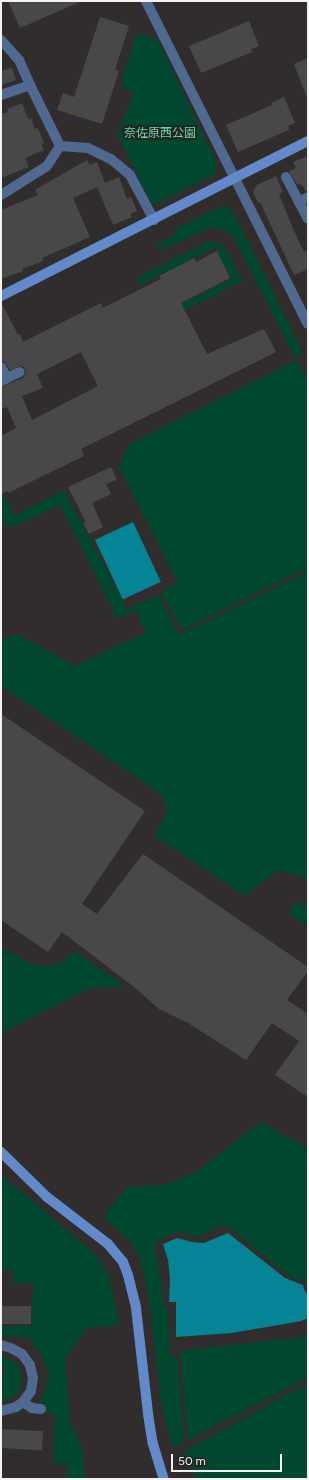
<!DOCTYPE html>
<html>
<head>
<meta charset="utf-8">
<style>
	body { margin:0 }
	#map { position:relative; width:309px; height:1480px; overflow:hidden; background:#302d2c; font-family:Figtree,"Noto Sans JP",sans-serif }
	div>[style] { position:absolute }
	.green>* { inset:0; background:#004930 }
	.water>* { inset:0; background:#058496; transform-origin:0 0 }
	.building>* { inset:0; background:#48484b; transform-origin:0 0 }
	.street>* { height:10px; margin:-5px; padding:0 5px; transform-origin:5px; border-radius:5px; background:#506991 }
	.secondary>* { height:10px; margin:-5px; padding:0 5px; transform-origin:5px; border-radius:5px; background:#6289c9 }
	span { translate:-50% -50%; white-space:nowrap; text-align:center; line-height:1.15; -webkit-text-stroke:4px #262422; paint-order:stroke }
	.park-label { font-size:12px; color:#68daa8 }
	.frame { position:absolute; inset:0; border:2px solid #f5f3f2; pointer-events:none }
	.scale { position:absolute; left:171px; top:1454px; width:111px; height:18px; box-sizing:border-box; border:2px solid #f5f3f2; border-top:0; padding-left:5px; font-size:12px; line-height:14px; white-space:nowrap; color:#f5f3f2; -webkit-text-stroke:3px #262422; paint-order:stroke }
</style>
</head>
<body>
<div id="map">
	<div class="green">
		<i style="clip-path:polygon(136px 34px,157px 39px,217px 164px,214px 175px,152px 205px,117px 135px,134px 93px,121px 84px)"></i>
		<i style="clip-path:polygon(222px 206px,232px 210px,303px 353px,295px 357px,233px 236px,223px 230px,212px 227px,163px 249px,157px 248px,156px 244px,173px 236px,177px 228px)"></i>
		<i style="clip-path:polygon(215px 241px,225px 248px,242px 281px,183px 311px,180px 305px,232px 279px,216px 247px,138px 285px,137px 281px,140px 276px,208px 242px)"></i>
		<i style="clip-path:polygon(297px 360px,308px 381px,308px 567px,182px 630px,161px 592px,178px 583px,119px 467px,128px 445px)"></i>
		<i style="clip-path:polygon(1px 490px,14px 516px,64px 491px,127px 609px,158px 595px,179px 635px,308px 571px,308px 879px,278px 870px,245px 896px,155px 836px,167px 812px,164px 800px,157px 791px,1px 686px,1px 640px,17px 634px,75px 666px,146px 632px,135px 610px,117px 618px,60px 505px,10px 528px,1px 519px)"></i>
		<i style="clip-path:polygon(295px 902px,308px 906px,308px 926px,289px 913px)"></i>
		<i style="clip-path:polygon(1px 947px,36px 967px,58px 964px,76px 952px,124px 986px,90px 988px,9px 1029px,1px 1035px)"></i>
		<i style="clip-path:polygon(261px 1122px,308px 1149px,308px 1289px,305px 1282px,288px 1275px,230px 1228px,220px 1225px,202px 1235px,194px 1237px,183px 1232px,172px 1233px,157px 1241px,154px 1246px,161px 1279px,163px 1304px,167px 1308px,170px 1355px,177px 1358px,184px 1443px,172px 1447px,160px 1396px,151px 1311px,141px 1260px,131px 1242px,103px 1217px,127px 1187px,170px 1184px,199px 1170px)"></i>
		<i style="clip-path:polygon(1px 1175px,93px 1252px,108px 1273px,120px 1325px,86px 1328px,65px 1359px,70px 1422px,81px 1445px,85px 1479px,67px 1479px,68px 1464px,53px 1463px,55px 1414px,46px 1414px,46px 1403px,38px 1403px,46px 1389px,48px 1374px,44px 1359px,31px 1341px,33px 1283px,13px 1283px,14px 1270px,1px 1270px)"></i>
		<i style="clip-path:polygon(1px 1326px,31px 1326px,30px 1338px,1px 1336px)"></i>
		<i style="clip-path:polygon(308px 1334px,308px 1378px,188px 1440px,180px 1351px,302px 1337px)"></i>
		<i style="clip-path:polygon(1px 1355px,16px 1363px,22px 1376px,19px 1391px,8px 1400px,2px 1400px,4px 1366px,1px 1366px)"></i>
		<i style="clip-path:polygon(308px 1383px,308px 1479px,196px 1479px,183px 1452px)"></i>
	</div>
	<div class="water">
		<i style="left:133px;top:522px;width:66px;height:42px;rotate:65deg"></i>
		<i style="clip-path:polygon(228px 1233px,285px 1278px,303px 1285px,305px 1292px,308px 1294px,308px 1318px,301px 1321px,232px 1333px,176px 1337px,176px 1302px,169px 1302px,170px 1279px,168px 1260px,163px 1244px,177px 1238px,192px 1242px,204px 1243px)"></i>
	</div>
	<div class="building">
		<i style="clip-path:polygon(8px 1px,82px 1px,20px 28px)"></i>
		<i style="clip-path:polygon(100px 17px,129px 26px,115px 70px,119px 71px,102px 124px,57px 110px,63px 93px,74px 97px)"></i>
		<i style="clip-path:polygon(249px 21px,259px 46px,251px 49px,252px 52px,201px 73px,189px 46px)"></i>
		<i style="clip-path:polygon(308px 58px,308px 98px,307px 98px,294px 64px)"></i>
		<i style="clip-path:polygon(12px 68px,16px 80px,1px 85px,1px 71px)"></i>
		<i style="clip-path:polygon(284px 97px,295px 123px,288px 126px,289px 130px,238px 152px,226px 125px,272px 105px,271px 103px)"></i>
		<i style="clip-path:polygon(22px 103px,28px 119px,31px 118px,35px 129px,38px 128px,44px 143px,41px 144px,44px 150px,25px 158px,29px 167px,1px 178px,1px 114px,8px 112px,7px 109px)"></i>
		<i style="clip-path:polygon(308px 156px,308px 191px,305px 191px,303px 186px,296px 183px,289px 171px,296px 168px,293px 162px)"></i>
		<i style="clip-path:polygon(87px 160px,90px 165px,97px 162px,105px 183px,119px 177px,127px 199px,131px 197px,137px 211px,130px 214px,132px 217px,113px 225px,97px 187px,73px 198px,90px 237px,42px 258px,43px 261px,22px 269px,23px 271px,1px 279px,1px 210px,38px 195px,35px 190px)"></i>
		<i style="clip-path:polygon(276px 176px,283px 192px,279px 194px,294px 231px,304px 252px,308px 250px,308px 269px,294px 275px,260px 202px,258px 203px,253px 192px,257px 185px)"></i>
		<i style="clip-path:polygon(evenodd,217px 251px,230px 278px,181px 303px,207px 354px,264px 329px,276px 352px,81px 449px,84px 456px,8px 493px,8px 491px,1px 494px,1px 436px,16px 428px,7px 407px,1px 409px,1px 387px,23px 378px,26px 372px,24px 367px,21px 366px,10px 370px,5px 362px,1px 361px,1px 302px,18px 335px,20px 334px,23px 342px,101px 303px,103px 308px,161px 279px,159px 276px,194px 258px,196px 262px,217px 251px,81px 352px,98px 386px,32px 420px,22px 396px,43px 388px,37px 374px,81px 352px)"></i>
		<i style="clip-path:polygon(111px 467px,117px 480px,106px 484px,111px 494px,92px 503px,103px 527px,89px 534px,83px 523px,86px 522px,68px 487px)"></i>
		<i style="clip-path:polygon(1px 714px,145px 811px,82px 904px,97px 914px,143px 854px,308px 967px,308px 971px,287px 1000px,308px 1014px,308px 1097px,275px 1075px,299px 1041px,272px 1023px,246px 1060px,188px 1023px,159px 1009px,134px 987px,62px 932px,48px 952px,1px 920px)"></i>
		<i style="left:1px;top:1306px;width:30px;height:18px"></i>
		<i style="left:1px;top:1429px;width:42px;height:19px;rotate:3deg"></i>
	</div>
	<div class="street">
		<i style="left:146px;top:1px;width:361px;rotate:63.4deg"></i>
		<i style="left:1px;top:40px;width:27px;rotate:48deg"></i>
		<i style="left:19px;top:60px;width:27px;rotate:66deg"></i>
		<i style="left:30px;top:85px;width:68px;rotate:63.8deg"></i>
		<i style="left:60px;top:146px;width:28px;rotate:4deg"></i>
		<i style="left:88px;top:148px;width:25px;rotate:26deg"></i>
		<i style="left:111px;top:159px;width:25px;rotate:40deg"></i>
		<i style="left:130px;top:175px;width:51px;rotate:61.9deg"></i>
		<i style="left:1px;top:95px;width:31px;rotate:-19deg"></i>
		<i style="left:286px;top:177px;width:47px;rotate:62.4deg"></i>
		<i style="left:1px;top:195px;width:54px;rotate:-32.2deg"></i>
		<i style="left:47px;top:166px;width:24px;rotate:-57deg"></i>
		<i style="left:299px;top:202px;width:10px;rotate:-29deg"></i>
		<i style="left:1px;top:367px;width:13px;rotate:61deg"></i>
		<i style="left:7px;top:378px;width:7px;rotate:153deg"></i>
		<i style="left:7px;top:378px;width:14px;rotate:-25deg"></i>
		<i style="left:1px;top:1345px;width:10px;rotate:17deg"></i>
		<i style="left:11px;top:1348px;width:13px;rotate:29deg"></i>
		<i style="left:22px;top:1354px;width:14px;rotate:54deg"></i>
		<i style="left:30px;top:1365px;width:13px;rotate:77deg"></i>
		<i style="left:33px;top:1378px;width:13px;rotate:99deg"></i>
		<i style="left:31px;top:1391px;width:14px;rotate:126deg"></i>
		<i style="left:23px;top:1402px;width:9px;rotate:144deg"></i>
		<i style="left:16px;top:1407px;width:16px;rotate:165deg"></i>
		<i style="left:23px;top:1402px;width:11px;rotate:34deg"></i>
		<i style="left:32px;top:1408px;width:9px;rotate:6deg"></i>
	</div>
	<div class="secondary">
		<i style="left:1px;top:296px;width:344px;rotate:-26.8deg"></i>
		<i style="left:1px;top:1152px;width:64px;rotate:44.4deg"></i>
		<i style="left:47px;top:1197px;width:77px;rotate:37.6deg"></i>
		<i style="left:108px;top:1244px;width:23px;rotate:50deg"></i>
		<i style="left:123px;top:1262px;width:14px;rotate:69deg"></i>
		<i style="left:128px;top:1275px;width:34px;rotate:76deg"></i>
		<i style="left:136px;top:1308px;width:107px;rotate:83.5deg"></i>
		<i style="left:148px;top:1414px;width:30px;rotate:81deg"></i>
		<i style="left:153px;top:1444px;width:37px;rotate:73deg"></i>
	</div>
	<div class="park-label">
		<span style="left:160px;top:134px">奈佐原西公園</span>
	</div>
	<div class="frame"></div>
	<div class="scale">50 m</div>
</div>
</body>
</html>
